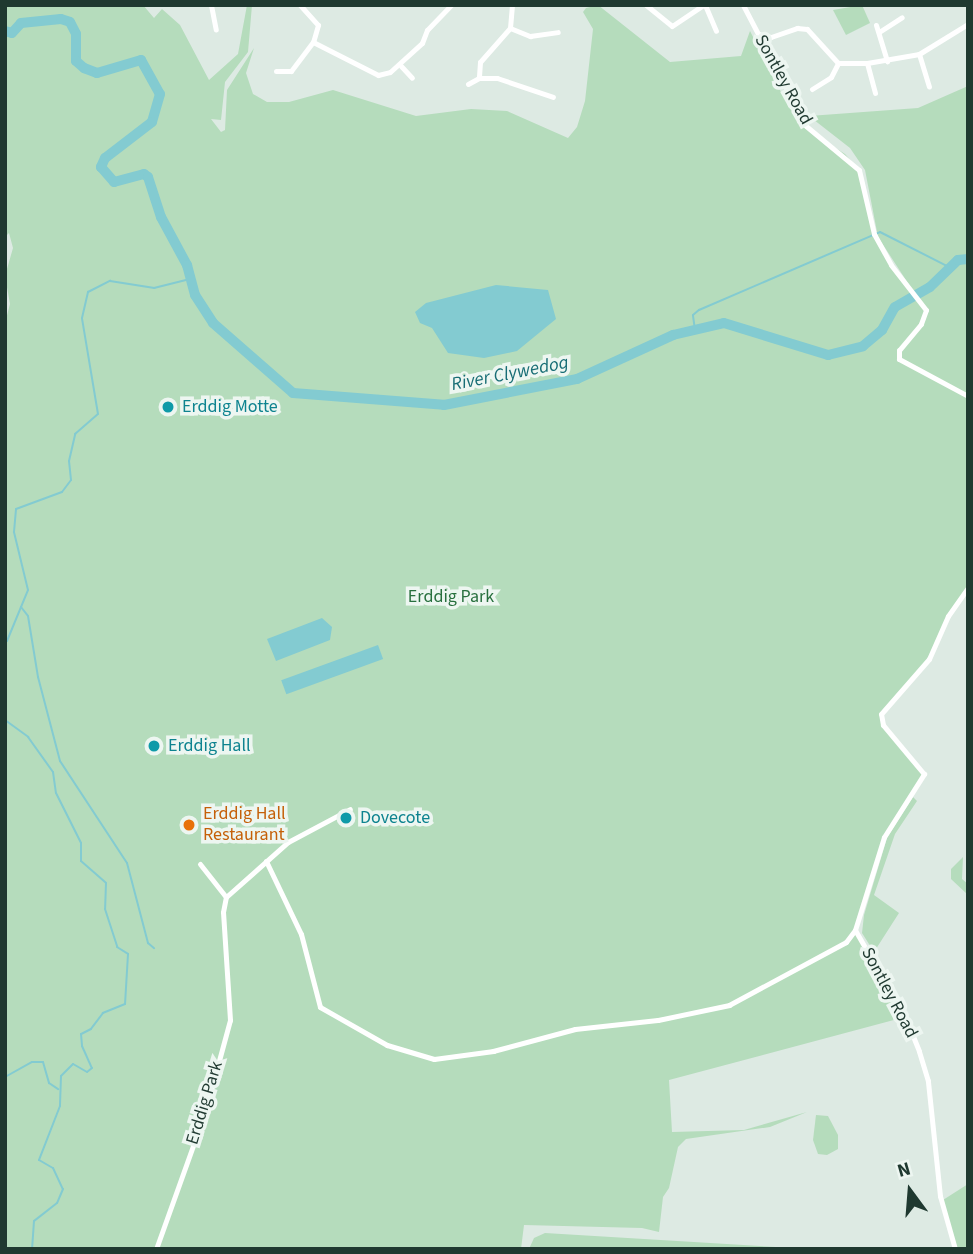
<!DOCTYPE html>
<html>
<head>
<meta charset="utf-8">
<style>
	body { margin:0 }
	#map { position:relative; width:973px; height:1254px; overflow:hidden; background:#ddeae3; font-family:"Source Sans 3",sans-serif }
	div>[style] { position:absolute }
	.green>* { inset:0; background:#b5dcbc }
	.water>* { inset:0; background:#83cbd1; transform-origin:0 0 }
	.stream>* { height:2px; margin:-1px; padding:0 1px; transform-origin:1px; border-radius:1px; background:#83cbd1 }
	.river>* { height:10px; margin:-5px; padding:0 5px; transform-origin:5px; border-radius:5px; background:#83cbd1 }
	.minor>* { height:5px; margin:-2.5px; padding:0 2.5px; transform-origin:2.5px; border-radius:2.5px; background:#fff }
	.dots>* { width:19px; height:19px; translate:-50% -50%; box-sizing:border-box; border:4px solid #edf6f1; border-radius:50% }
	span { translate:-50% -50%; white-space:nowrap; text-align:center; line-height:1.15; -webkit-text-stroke:7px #edf6f1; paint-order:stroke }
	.street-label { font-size:18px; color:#1f3930 }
	.culture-label { font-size:18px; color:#0d838f }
	.left { translate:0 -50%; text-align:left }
	.park-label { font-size:18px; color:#28703e }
	.food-label { font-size:18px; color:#c56008 }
	.water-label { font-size:19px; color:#186d75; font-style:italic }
	.frame { position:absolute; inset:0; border:7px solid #1f3930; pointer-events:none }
	.north { position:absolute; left:875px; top:1156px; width:70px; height:70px; -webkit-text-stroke:5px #edf6f1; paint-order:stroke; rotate:344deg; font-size:19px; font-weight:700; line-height:28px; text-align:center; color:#1f3930 }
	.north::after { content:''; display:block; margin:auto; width:24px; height:32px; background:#1f3930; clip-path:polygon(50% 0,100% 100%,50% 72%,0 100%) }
</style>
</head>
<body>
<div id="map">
	<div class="green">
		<i style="clip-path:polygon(5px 5px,143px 5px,154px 18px,162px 9px,180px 25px,209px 80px,238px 54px,247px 5px,252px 5px,248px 52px,225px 82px,221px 120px,211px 119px,221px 132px,225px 130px,227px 90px,254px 48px,246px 73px,253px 94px,267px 102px,289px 102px,333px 90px,416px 116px,471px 109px,507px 111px,568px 138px,577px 127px,585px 101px,593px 29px,583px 12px,586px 8px,598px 5px,670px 62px,741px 56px,750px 31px,782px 94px,791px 95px,814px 134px,845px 154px,859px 170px,874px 234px,891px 265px,915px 294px,878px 237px,865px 170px,850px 148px,809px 116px,918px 108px,968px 86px,968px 587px,948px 616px,929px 659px,881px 714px,883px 725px,924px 774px,884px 837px,855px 930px,905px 1017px,669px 1080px,672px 1132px,744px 1130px,807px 1112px,770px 1127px,686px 1139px,678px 1147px,669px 1188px,663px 1197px,659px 1232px,642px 1228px,524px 1225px,521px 1249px,5px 1249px,5px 323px,10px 304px,5px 276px,13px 248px,9px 233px,5px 237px)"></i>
		<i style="clip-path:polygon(862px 5px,870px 23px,846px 35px,833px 10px)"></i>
		<i style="clip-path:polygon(913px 797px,917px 801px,895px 834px,874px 895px,899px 913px,874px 952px,862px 933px,864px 915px,887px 838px)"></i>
		<i style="clip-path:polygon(963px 857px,962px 879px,968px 884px,968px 895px,951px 879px,951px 869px)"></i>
		<i style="clip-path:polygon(816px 1115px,828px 1116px,838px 1135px,838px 1149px,827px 1155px,818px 1154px,813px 1140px)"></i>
		<i style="clip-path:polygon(968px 1184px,968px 1249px,956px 1249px,943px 1200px)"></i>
		<i style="clip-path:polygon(545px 1233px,776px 1247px,778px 1249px,529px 1249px,534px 1238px)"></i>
	</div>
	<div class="water">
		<i style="clip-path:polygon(496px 285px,548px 290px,556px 319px,517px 351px,484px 358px,448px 353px,432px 328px,420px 323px,415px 312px,426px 303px)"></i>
		<i style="clip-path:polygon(322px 618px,332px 627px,330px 640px,276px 661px,267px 639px)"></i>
		<i style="left:378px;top:645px;width:15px;height:103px;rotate:70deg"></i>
	</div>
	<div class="stream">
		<i style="left:695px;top:330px;width:15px;rotate:-98deg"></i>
		<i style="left:693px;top:315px;width:8px;rotate:-40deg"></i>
		<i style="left:699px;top:310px;width:197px;rotate:-23.3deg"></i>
		<i style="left:880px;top:232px;width:77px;rotate:26.9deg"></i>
		<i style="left:21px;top:607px;width:11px;rotate:52deg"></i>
		<i style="left:28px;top:616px;width:62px;rotate:80.7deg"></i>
		<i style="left:38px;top:677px;width:87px;rotate:75.3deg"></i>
		<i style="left:60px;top:761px;width:122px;rotate:56.7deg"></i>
		<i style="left:127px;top:863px;width:83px;rotate:75.3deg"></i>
		<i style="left:148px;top:943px;width:8px;rotate:40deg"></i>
		<i style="left:7px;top:641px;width:55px;rotate:-67.6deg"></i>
		<i style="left:28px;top:590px;width:60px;rotate:-103.6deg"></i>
		<i style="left:14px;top:532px;width:23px;rotate:-85deg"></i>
		<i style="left:16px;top:509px;width:49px;rotate:-20.3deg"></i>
		<i style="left:62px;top:492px;width:15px;rotate:-53deg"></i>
		<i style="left:71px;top:480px;width:19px;rotate:-96deg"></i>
		<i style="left:69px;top:461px;width:28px;rotate:-77deg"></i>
		<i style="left:75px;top:434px;width:30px;rotate:-41deg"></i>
		<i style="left:98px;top:414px;width:97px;rotate:-99.5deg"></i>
		<i style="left:82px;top:318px;width:27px;rotate:-77deg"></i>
		<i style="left:88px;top:292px;width:25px;rotate:-27deg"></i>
		<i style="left:110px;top:281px;width:45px;rotate:9deg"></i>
		<i style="left:154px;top:288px;width:37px;rotate:-14deg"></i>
		<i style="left:5px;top:720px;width:29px;rotate:36deg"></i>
		<i style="left:28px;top:737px;width:43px;rotate:54.5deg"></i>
		<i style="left:53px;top:772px;width:21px;rotate:82deg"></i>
		<i style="left:56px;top:793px;width:56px;rotate:63.4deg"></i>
		<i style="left:81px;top:843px;width:18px;rotate:90deg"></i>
		<i style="left:81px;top:861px;width:33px;rotate:41deg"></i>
		<i style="left:106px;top:883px;width:26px;rotate:92deg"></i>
		<i style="left:105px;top:909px;width:40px;rotate:72deg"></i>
		<i style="left:117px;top:947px;width:13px;rotate:32deg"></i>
		<i style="left:128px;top:954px;width:50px;rotate:93.4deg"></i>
		<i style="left:125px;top:1004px;width:24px;rotate:158deg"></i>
		<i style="left:103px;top:1013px;width:20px;rotate:127deg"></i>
		<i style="left:91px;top:1029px;width:11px;rotate:153deg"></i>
		<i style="left:81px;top:1034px;width:12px;rotate:85deg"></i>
		<i style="left:82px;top:1046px;width:24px;rotate:66deg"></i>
		<i style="left:92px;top:1068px;width:6px;rotate:141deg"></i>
		<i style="left:87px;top:1072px;width:16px;rotate:-150deg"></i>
		<i style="left:73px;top:1064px;width:17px;rotate:135deg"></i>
		<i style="left:61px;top:1076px;width:30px;rotate:92deg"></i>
		<i style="left:60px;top:1106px;width:58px;rotate:111.3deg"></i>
		<i style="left:39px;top:1160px;width:16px;rotate:30deg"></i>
		<i style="left:53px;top:1168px;width:23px;rotate:65deg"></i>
		<i style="left:63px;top:1189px;width:15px;rotate:113deg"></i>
		<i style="left:57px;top:1203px;width:29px;rotate:142deg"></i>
		<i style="left:34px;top:1221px;width:28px;rotate:94deg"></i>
		<i style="left:5px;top:1077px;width:31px;rotate:-29deg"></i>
		<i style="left:32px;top:1062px;width:11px"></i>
		<i style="left:43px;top:1062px;width:22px;rotate:74deg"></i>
		<i style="left:49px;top:1083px;width:11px;rotate:34deg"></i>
	</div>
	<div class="river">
		<i style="left:5px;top:31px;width:7px;rotate:16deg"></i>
		<i style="left:12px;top:33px;width:13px;rotate:-48deg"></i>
		<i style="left:21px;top:23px;width:40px;rotate:-5.7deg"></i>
		<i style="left:61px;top:19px;width:9px;rotate:18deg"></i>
		<i style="left:70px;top:22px;width:13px;rotate:63deg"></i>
		<i style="left:76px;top:34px;width:27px;rotate:90deg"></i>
		<i style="left:76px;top:61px;width:11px;rotate:41deg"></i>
		<i style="left:84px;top:68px;width:14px;rotate:21deg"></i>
		<i style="left:97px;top:73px;width:46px;rotate:-16.5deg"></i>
		<i style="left:141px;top:60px;width:39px;rotate:61deg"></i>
		<i style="left:160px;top:94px;width:29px;rotate:106deg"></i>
		<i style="left:152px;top:122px;width:59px;rotate:142.5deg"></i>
		<i style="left:105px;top:158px;width:10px;rotate:114deg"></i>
		<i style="left:101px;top:167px;width:20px;rotate:49deg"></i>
		<i style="left:114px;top:182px;width:31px;rotate:-15deg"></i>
		<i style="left:144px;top:174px;width:5px;rotate:37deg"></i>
		<i style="left:148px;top:177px;width:42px;rotate:72deg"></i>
		<i style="left:161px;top:217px;width:55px;rotate:61.6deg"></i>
		<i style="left:187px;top:265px;width:31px;rotate:75deg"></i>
		<i style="left:195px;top:295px;width:33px;rotate:57deg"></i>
		<i style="left:213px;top:323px;width:106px;rotate:41.2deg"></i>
		<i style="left:293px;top:393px;width:151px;rotate:4.5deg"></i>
		<i style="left:444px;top:405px;width:136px;rotate:-11.1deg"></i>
		<i style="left:577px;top:379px;width:106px;rotate:-24.6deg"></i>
		<i style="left:673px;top:335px;width:52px;rotate:-13.2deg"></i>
		<i style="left:724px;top:323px;width:109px;rotate:17.1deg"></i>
		<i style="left:828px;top:355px;width:36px;rotate:-14deg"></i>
		<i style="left:863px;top:346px;width:25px;rotate:-40deg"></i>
		<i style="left:882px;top:330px;width:26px;rotate:-61deg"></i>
		<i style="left:895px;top:307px;width:40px;rotate:-29.7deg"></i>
		<i style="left:930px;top:287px;width:39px;rotate:-44deg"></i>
		<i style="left:958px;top:260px;width:10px;rotate:-6deg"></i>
	</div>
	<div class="minor">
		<i style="left:211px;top:5px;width:25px;rotate:79deg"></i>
		<i style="left:300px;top:5px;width:27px;rotate:48deg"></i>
		<i style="left:318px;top:25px;width:18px;rotate:106deg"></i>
		<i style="left:512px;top:5px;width:23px;rotate:95deg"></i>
		<i style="left:510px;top:28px;width:45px;rotate:131.4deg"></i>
		<i style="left:480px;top:62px;width:16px;rotate:94deg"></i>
		<i style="left:479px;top:78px;width:18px"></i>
		<i style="left:497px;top:78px;width:59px;rotate:18.7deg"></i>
		<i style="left:646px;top:5px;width:33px;rotate:39deg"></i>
		<i style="left:672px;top:26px;width:37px;rotate:-34deg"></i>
		<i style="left:705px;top:5px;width:28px;rotate:67deg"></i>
		<i style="left:743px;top:5px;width:136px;rotate:62.5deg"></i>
		<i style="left:806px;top:126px;width:69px;rotate:39.7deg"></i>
		<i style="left:859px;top:170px;width:66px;rotate:76.8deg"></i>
		<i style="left:874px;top:234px;width:35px;rotate:61deg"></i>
		<i style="left:891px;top:265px;width:57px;rotate:52.1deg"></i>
		<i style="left:926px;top:310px;width:15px;rotate:110deg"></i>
		<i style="left:921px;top:324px;width:34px;rotate:130deg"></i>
		<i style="left:899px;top:350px;width:9px;rotate:90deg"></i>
		<i style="left:899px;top:359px;width:78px;rotate:28.2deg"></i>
		<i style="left:876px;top:25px;width:38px;rotate:73deg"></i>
		<i style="left:510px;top:28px;width:22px;rotate:22deg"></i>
		<i style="left:530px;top:36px;width:28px;rotate:-8deg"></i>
		<i style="left:879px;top:32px;width:27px;rotate:-33deg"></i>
		<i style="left:758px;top:34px;width:13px;rotate:13deg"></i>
		<i style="left:771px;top:37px;width:28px;rotate:-19deg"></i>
		<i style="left:797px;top:28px;width:10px;rotate:6deg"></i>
		<i style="left:807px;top:29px;width:46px;rotate:47.6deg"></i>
		<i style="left:838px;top:63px;width:29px"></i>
		<i style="left:867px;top:63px;width:53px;rotate:-9.8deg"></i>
		<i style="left:919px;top:54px;width:57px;rotate:-31.5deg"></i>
		<i style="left:919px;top:54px;width:34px;rotate:73deg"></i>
		<i style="left:867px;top:63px;width:31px;rotate:75deg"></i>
		<i style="left:401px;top:66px;width:16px;rotate:47deg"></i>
		<i style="left:276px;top:71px;width:15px"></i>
		<i style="left:291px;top:71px;width:36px;rotate:-53deg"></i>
		<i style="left:313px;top:42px;width:73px;rotate:26.9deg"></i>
		<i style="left:378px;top:75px;width:12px;rotate:-14deg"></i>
		<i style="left:390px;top:72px;width:43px;rotate:-42.2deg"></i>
		<i style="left:422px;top:43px;width:14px;rotate:-69deg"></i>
		<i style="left:427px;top:30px;width:35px;rotate:-46deg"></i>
		<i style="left:468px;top:84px;width:13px;rotate:-29deg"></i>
		<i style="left:812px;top:89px;width:22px;rotate:-32deg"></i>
		<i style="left:831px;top:77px;width:16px;rotate:-63deg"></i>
		<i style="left:266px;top:861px;width:81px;rotate:64.4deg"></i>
		<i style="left:301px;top:934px;width:75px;rotate:75.4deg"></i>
		<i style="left:320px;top:1007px;width:77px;rotate:29.6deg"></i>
		<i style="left:387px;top:1045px;width:49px;rotate:16.6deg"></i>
		<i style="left:434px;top:1059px;width:60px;rotate:-7.7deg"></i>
		<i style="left:493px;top:1051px;width:85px;rotate:-15deg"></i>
		<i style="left:575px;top:1029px;width:83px;rotate:-6.2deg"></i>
		<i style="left:658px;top:1020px;width:73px;rotate:-11.9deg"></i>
		<i style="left:729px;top:1005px;width:133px;rotate:-28.3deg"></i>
		<i style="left:846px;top:942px;width:15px;rotate:-53deg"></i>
		<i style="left:200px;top:864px;width:42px;rotate:51.8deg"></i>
		<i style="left:156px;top:1249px;width:145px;rotate:-70.3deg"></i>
		<i style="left:205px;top:1112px;width:95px;rotate:-74.8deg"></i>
		<i style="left:230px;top:1020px;width:108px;rotate:-93.7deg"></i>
		<i style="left:223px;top:912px;width:15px;rotate:-79deg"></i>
		<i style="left:226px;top:897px;width:83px;rotate:-41.6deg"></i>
		<i style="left:288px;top:842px;width:70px;rotate:-28deg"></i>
		<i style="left:955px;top:1249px;width:55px;rotate:-105.8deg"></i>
		<i style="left:940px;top:1196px;width:116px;rotate:-96deg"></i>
		<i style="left:928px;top:1081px;width:31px;rotate:-107deg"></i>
		<i style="left:919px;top:1051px;width:37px;rotate:-112deg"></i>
		<i style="left:905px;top:1017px;width:100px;rotate:-119.9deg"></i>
		<i style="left:855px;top:930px;width:97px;rotate:-72.7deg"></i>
		<i style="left:884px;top:837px;width:75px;rotate:-57.6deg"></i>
		<i style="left:924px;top:774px;width:64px;rotate:-129.9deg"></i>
		<i style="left:883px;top:725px;width:11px;rotate:-100deg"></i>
		<i style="left:881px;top:714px;width:73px;rotate:-48.9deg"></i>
		<i style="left:929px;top:659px;width:47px;rotate:-66.2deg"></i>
		<i style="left:948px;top:616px;width:35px;rotate:-55deg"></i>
	</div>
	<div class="dots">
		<i style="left:168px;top:407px;background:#0f9aa8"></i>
		<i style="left:154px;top:746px;background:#0f9aa8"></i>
		<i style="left:346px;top:818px;background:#0f9aa8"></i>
		<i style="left:189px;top:825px;background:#e8710a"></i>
	</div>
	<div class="street-label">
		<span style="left:783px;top:80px;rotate:61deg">Sontley Road</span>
		<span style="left:889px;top:993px;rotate:62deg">Sontley Road</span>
		<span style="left:205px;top:1103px;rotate:-73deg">Erddig Park</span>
	</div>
	<div class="culture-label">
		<span class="left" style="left:182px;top:407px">Erddig Motte</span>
		<span class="left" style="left:168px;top:746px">Erddig Hall</span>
		<span class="left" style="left:360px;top:818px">Dovecote</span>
	</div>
	<div class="park-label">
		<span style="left:451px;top:597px">Erddig Park</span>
	</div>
	<div class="food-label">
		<span class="left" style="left:203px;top:825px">Erddig Hall<br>Restaurant</span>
	</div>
	<div class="water-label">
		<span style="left:510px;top:374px;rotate:-11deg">River Clywedog</span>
	</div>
	<div class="frame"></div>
	<div class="north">N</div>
</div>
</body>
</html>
